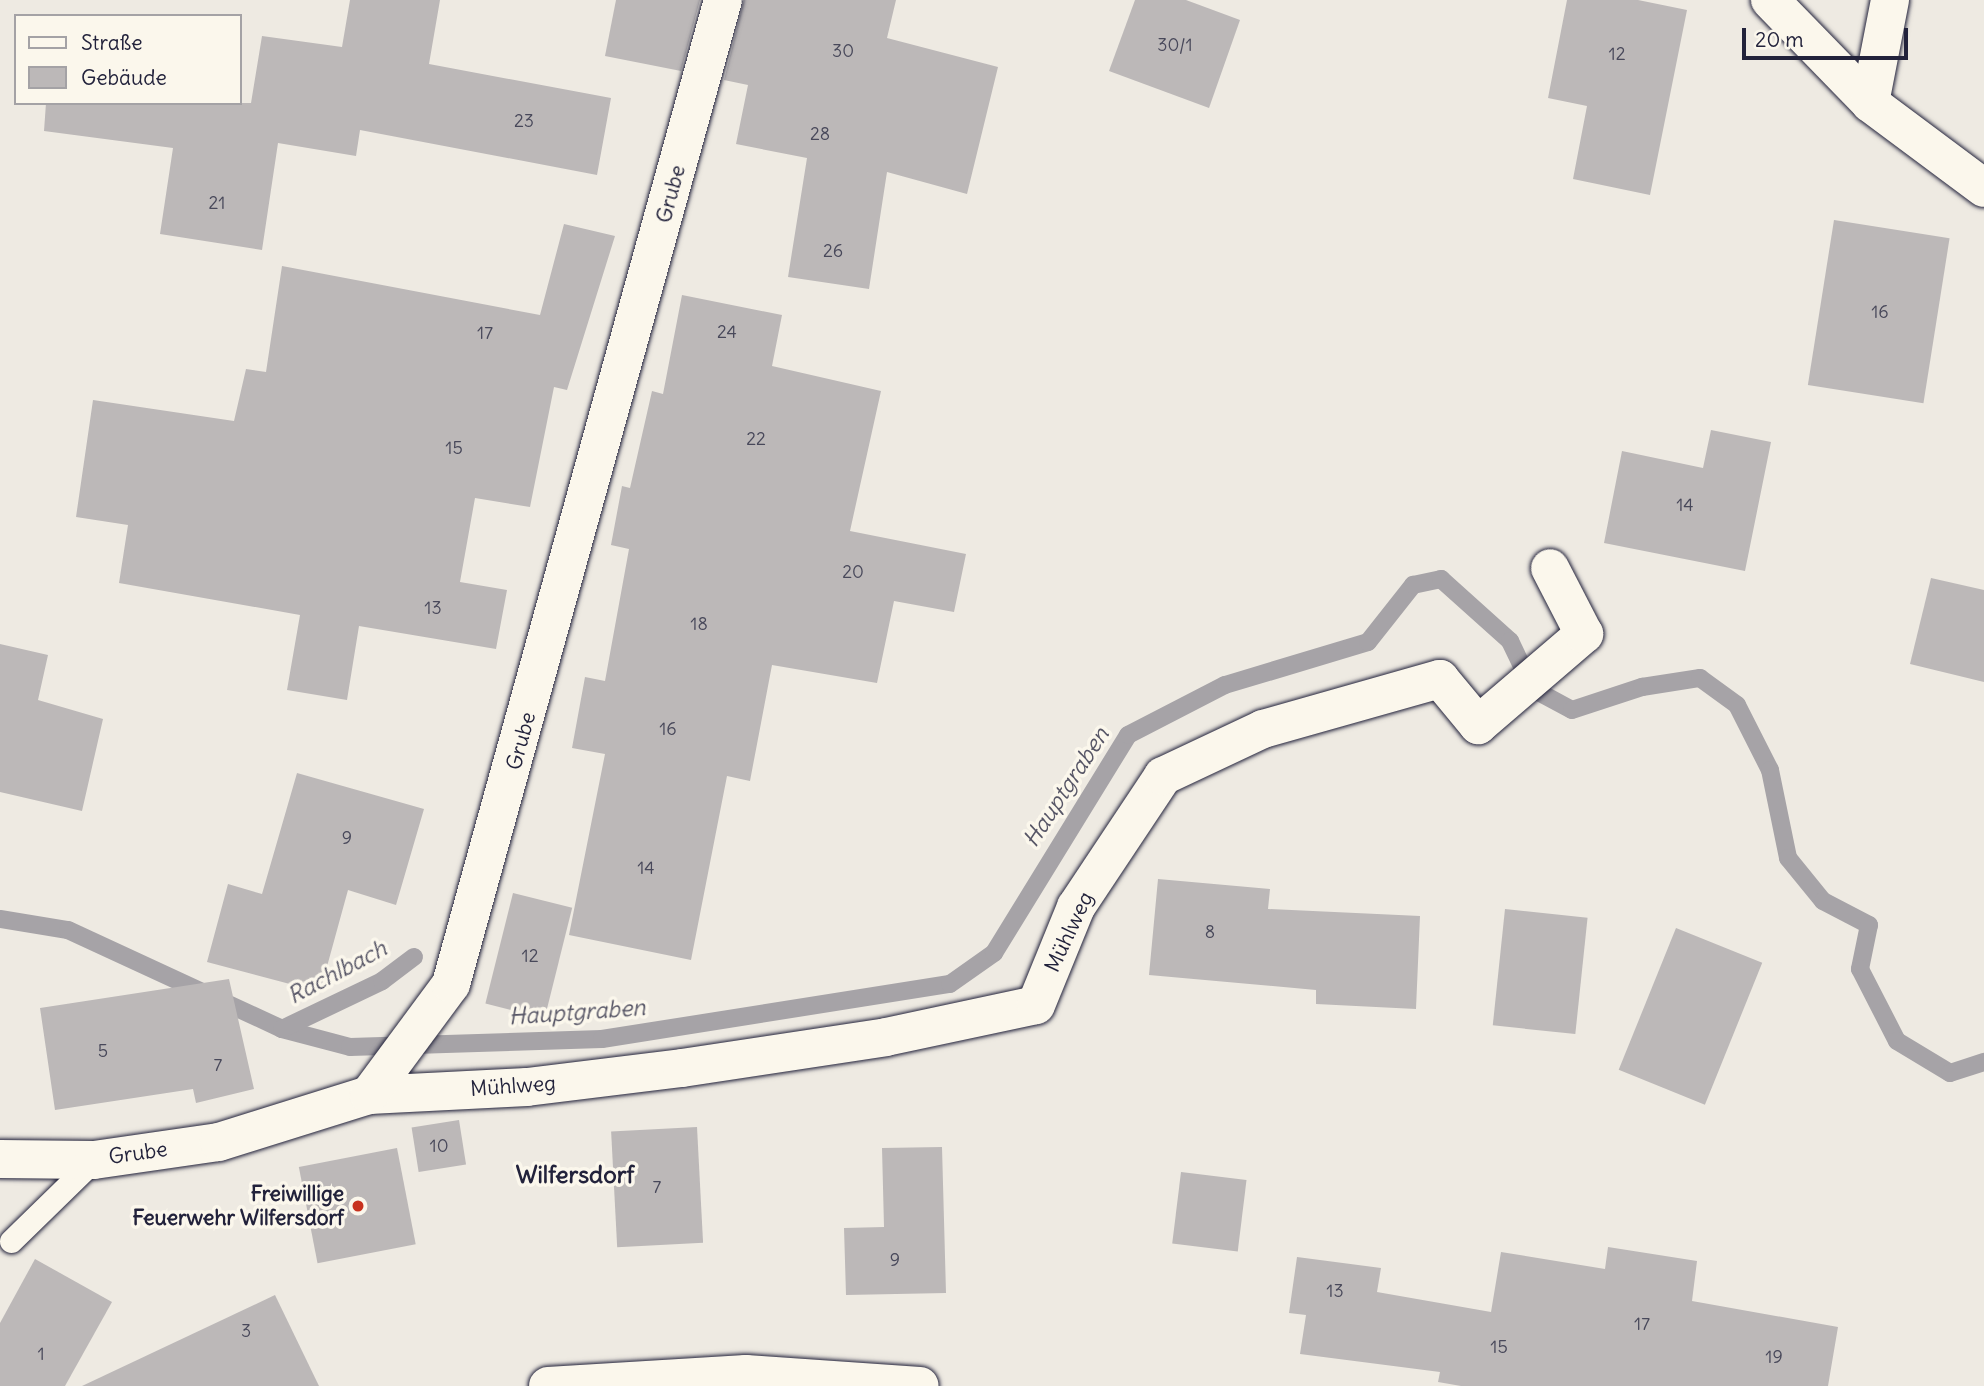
<!DOCTYPE html>
<html>
<head>
<meta charset="utf-8">
<style>
	body { margin:0 }
	#map { position:relative; width:1984px; height:1386px; overflow:hidden; background:#eeeae2; font-family:Delius,sans-serif }
	div>[style] { position:absolute }
	.stream>* { height:18px; margin:-9px; padding:0 9px; transform-origin:9px; border-radius:9px; background:#a6a3a7 }
	.building>* { inset:0; background:#bcb8b8; transform-origin:0 0 }
	.roads { filter:drop-shadow(0 0 2px #22223b) drop-shadow(0 0 2px #22223b) }
	.lane>* { height:23px; margin:-11.5px; padding:0 11.5px; transform-origin:11.5px; border-radius:11.5px; background:#fbf7ec }
	.street>* { height:38px; margin:-19px; padding:0 19px; transform-origin:19px; border-radius:19px; background:#fbf7ec }
	.secondary>* { height:38px; margin:-19px; padding:0 19px; transform-origin:19px; border-radius:19px; background:#fbf7ec }
	.dots>* { width:19px; height:19px; translate:-50% -50%; box-sizing:border-box; border:4px solid #fbf7ec; border-radius:50% }
	span { translate:-50% -50%; white-space:nowrap; text-align:center; line-height:1.15; -webkit-text-stroke:7px #fbf7ec; paint-order:stroke }
	.number-label { font-size:18px; color:#48485a }
	.number-label span { -webkit-text-stroke-width:0 }
	.street-label { font-size:21px; color:#22223b }
	.poi-label { font-size:21px; color:#22223b; font-weight:700 }
	.right { translate:-100% -50%; text-align:right }
	.water-label { font-size:23px; color:#575666; font-style:italic }
	.quarter-label { font-size:24px; color:#22223b; font-weight:700 }
	.legend { position:absolute; left:14px; top:14px; width:228px; height:91px; box-sizing:border-box; background:#fbf7ec; border:2px solid #a4a2a5; margin:0; padding:9px 12px; list-style:none; font-size:21px; color:#22223b }
	.legend li { display:flex; align-items:center; gap:14px; height:35px }
	.legend b { width:35px; border:2px solid #a4a2a5 }
	.scale { position:absolute; left:1742px; top:28px; width:166px; height:32px; box-sizing:border-box; border:4px solid #22223b; border-top:0; padding-left:9px; font-size:21px; line-height:24px; white-space:nowrap; color:#22223b; -webkit-text-stroke:5px #fbf7ec; paint-order:stroke }
</style>
</head>
<body>
<div id="map">
	<div class="stream">
		<i style="left:0;top:919px;width:69px;rotate:9.2deg"></i>
		<i style="left:68px;top:930px;width:236px;rotate:24.8deg"></i>
		<i style="left:282px;top:1029px;width:70px;rotate:14.8deg"></i>
		<i style="left:350px;top:1047px;width:252px;rotate:-1.8deg"></i>
		<i style="left:602px;top:1039px;width:352px;rotate:-9deg"></i>
		<i style="left:950px;top:984px;width:54px;rotate:-35.2deg"></i>
		<i style="left:994px;top:953px;width:256px;rotate:-58.4deg"></i>
		<i style="left:1128px;top:735px;width:109px;rotate:-27.3deg"></i>
		<i style="left:1225px;top:685px;width:149px;rotate:-16.7deg"></i>
		<i style="left:1368px;top:642px;width:73px;rotate:-51.7deg"></i>
		<i style="left:1413px;top:585px;width:29px;rotate:-12deg"></i>
		<i style="left:1441px;top:579px;width:93px;rotate:41.9deg"></i>
		<i style="left:1510px;top:641px;width:53px;rotate:64.4deg"></i>
		<i style="left:1533px;top:689px;width:44px;rotate:28.3deg"></i>
		<i style="left:1572px;top:710px;width:74px;rotate:-18.2deg"></i>
		<i style="left:1642px;top:687px;width:59px;rotate:-8.8deg"></i>
		<i style="left:1700px;top:678px;width:46px;rotate:36.1deg"></i>
		<i style="left:1737px;top:705px;width:73px;rotate:63.1deg"></i>
		<i style="left:1770px;top:770px;width:90px;rotate:78.4deg"></i>
		<i style="left:1788px;top:858px;width:55px;rotate:50.9deg"></i>
		<i style="left:1823px;top:901px;width:52px;rotate:27.6deg"></i>
		<i style="left:1869px;top:925px;width:45px;rotate:101.6deg"></i>
		<i style="left:1860px;top:969px;width:81px;rotate:62.8deg"></i>
		<i style="left:1897px;top:1041px;width:62px;rotate:31.1deg"></i>
		<i style="left:1950px;top:1073px;width:36px;rotate:-18deg"></i>
		<i style="left:282px;top:1029px;width:111px;rotate:-25.6deg"></i>
		<i style="left:382px;top:981px;width:40px;rotate:-37deg"></i>
	</div>
	<div class="building">
		<i style="clip-path:polygon(350px 0,440px 0,429px 64px,611px 98px,597px 175px,360px 130px,356px 156px,278px 143px,262px 250px,160px 234px,173px 148px,44px 131px,46px 103px,251px 103px,262px 36px,342px 47px)"></i>
		<i style="clip-path:polygon(616px 0,700px 0,681px 71px,605px 56px)"></i>
		<i style="clip-path:polygon(744px 0,896px 0,887px 38px,998px 67px,967px 194px,887px 172px,869px 289px,788px 277px,807px 158px,736px 144px,748px 85px,724px 80px)"></i>
		<i style="clip-path:polygon(1135px 0,1186px 0,1240px 20px,1209px 108px,1109px 71px)"></i>
		<i style="clip-path:polygon(1567px 0,1638px 0,1687px 10px,1650px 195px,1573px 179px,1587px 106px,1548px 98px)"></i>
		<i style="left:1834px;top:220px;width:117px;height:167px;rotate:9deg"></i>
		<i style="clip-path:polygon(564px 224px,615px 236px,567px 390px,554px 387px,530px 507px,475px 498px,460px 582px,507px 590px,496px 649px,359px 626px,347px 700px,287px 690px,300px 615px,119px 583px,128px 525px,76px 517px,93px 400px,234px 421px,246px 369px,266px 372px,282px 266px,540px 315px)"></i>
		<i style="clip-path:polygon(682px 295px,782px 315px,772px 366px,881px 391px,850px 531px,966px 554px,954px 612px,894px 601px,877px 683px,772px 665px,750px 781px,727px 776px,691px 960px,569px 935px,605px 754px,572px 748px,585px 677px,605px 681px,629px 549px,611px 545px,622px 486px,630px 488px,652px 391px,663px 394px)"></i>
		<i style="clip-path:polygon(1711px 430px,1771px 442px,1745px 571px,1604px 543px,1622px 451px,1703px 468px)"></i>
		<i style="clip-path:polygon(1931px 578px,1984px 590px,1984px 682px,1910px 664px)"></i>
		<i style="clip-path:polygon(0 644px,48px 655px,38px 700px,103px 719px,82px 811px,0 792px)"></i>
		<i style="clip-path:polygon(297px 773px,424px 809px,396px 905px,348px 890px,320px 992px,207px 962px,228px 884px,262px 894px)"></i>
		<i style="clip-path:polygon(1158px 879px,1270px 889px,1268px 909px,1420px 916px,1416px 1009px,1316px 1004px,1316px 990px,1149px 975px)"></i>
		<i style="left:513px;top:893px;width:61px;height:114px;rotate:14deg"></i>
		<i style="left:1505px;top:909px;width:83px;height:117px;rotate:6deg"></i>
		<i style="left:1676px;top:928px;width:93px;height:153px;rotate:22deg"></i>
		<i style="clip-path:polygon(229px 979px,254px 1089px,196px 1103px,193px 1089px,55px 1110px,40px 1008px)"></i>
		<i style="left:459px;top:1120px;width:45px;height:48px;rotate:81deg"></i>
		<i style="left:697px;top:1127px;width:116px;height:86px;rotate:87deg"></i>
		<i style="clip-path:polygon(942px 1147px,946px 1293px,846px 1295px,844px 1228px,884px 1227px,882px 1148px)"></i>
		<i style="left:397px;top:1148px;width:98px;height:100px;rotate:79deg"></i>
		<i style="left:1181px;top:1172px;width:66px;height:72px;rotate:7deg"></i>
		<i style="clip-path:polygon(1608px 1247px,1697px 1261px,1692px 1301px,1838px 1327px,1828px 1386px,1461px 1386px,1438px 1382px,1440px 1372px,1300px 1354px,1306px 1315px,1289px 1313px,1297px 1257px,1381px 1268px,1377px 1292px,1491px 1312px,1501px 1252px,1605px 1269px)"></i>
		<i style="clip-path:polygon(35px 1259px,112px 1302px,65px 1386px,0 1386px,0 1323px)"></i>
		<i style="clip-path:polygon(275px 1295px,319px 1386px,82px 1386px)"></i>
	</div>
	<div class="roads">
		<div class="lane">
			<i style="left:11px;top:1241px;width:116px;rotate:-44.3deg"></i>
		</div>
		<div class="street">
			<i style="left:1770px;top:0;width:144px;rotate:45.8deg"></i>
			<i style="left:1870px;top:103px;width:142px;rotate:36.7deg"></i>
			<i style="left:1870px;top:103px;width:105px;rotate:-79deg"></i>
			<i style="left:369px;top:1095px;width:158px;rotate:-2.9deg"></i>
			<i style="left:527px;top:1087px;width:156px;rotate:-7deg"></i>
			<i style="left:682px;top:1068px;width:206px;rotate:-8.6deg"></i>
			<i style="left:886px;top:1037px;width:153px;rotate:-12deg"></i>
			<i style="left:1036px;top:1005px;width:106px;rotate:-67.8deg"></i>
			<i style="left:1076px;top:907px;width:157px;rotate:-56.4deg"></i>
			<i style="left:1163px;top:776px;width:110px;rotate:-25.2deg"></i>
			<i style="left:1263px;top:729px;width:184px;rotate:-15.8deg"></i>
			<i style="left:1440px;top:679px;width:60px;rotate:50.4deg"></i>
			<i style="left:1478px;top:725px;width:140px;rotate:-40.6deg"></i>
			<i style="left:1584px;top:634px;width:74px;rotate:-117.3deg"></i>
			<i style="left:0;top:1159px;width:94px;rotate:0.6deg"></i>
			<i style="left:94px;top:1160px;width:126px;rotate:-8.2deg"></i>
			<i style="left:219px;top:1142px;width:157px;rotate:-17.4deg"></i>
			<i style="left:369px;top:1095px;width:138px;rotate:-53.5deg"></i>
			<i style="left:451px;top:984px;width:1021px;rotate:-74.55deg"></i>
		</div>
		<div class="secondary">
			<i style="left:548px;top:1386px;width:198px;rotate:-3.5deg"></i>
			<i style="left:746px;top:1374px;width:174px;rotate:3.9deg"></i>
		</div>
	</div>
	<div class="dots">
		<i style="left:358px;top:1206px;background:#c8321e"></i>
	</div>
	<div class="number-label">
		<span style="left:1175px;top:45px">30/1</span>
		<span style="left:843px;top:51px">30</span>
		<span style="left:1617px;top:54px">12</span>
		<span style="left:524px;top:121px">23</span>
		<span style="left:820px;top:134px">28</span>
		<span style="left:217px;top:203px">21</span>
		<span style="left:833px;top:251px">26</span>
		<span style="left:1880px;top:312px">16</span>
		<span style="left:727px;top:332px">24</span>
		<span style="left:485px;top:333px">17</span>
		<span style="left:756px;top:439px">22</span>
		<span style="left:454px;top:448px">15</span>
		<span style="left:1685px;top:505px">14</span>
		<span style="left:853px;top:572px">20</span>
		<span style="left:433px;top:608px">13</span>
		<span style="left:699px;top:624px">18</span>
		<span style="left:668px;top:729px">16</span>
		<span style="left:347px;top:838px">9</span>
		<span style="left:646px;top:868px">14</span>
		<span style="left:1210px;top:932px">8</span>
		<span style="left:530px;top:956px">12</span>
		<span style="left:103px;top:1051px">5</span>
		<span style="left:218px;top:1065px">7</span>
		<span style="left:439px;top:1146px">10</span>
		<span style="left:657px;top:1187px">7</span>
		<span style="left:895px;top:1260px">9</span>
		<span style="left:1335px;top:1291px">13</span>
		<span style="left:1642px;top:1324px">17</span>
		<span style="left:246px;top:1331px">3</span>
		<span style="left:1499px;top:1347px">15</span>
		<span style="left:41px;top:1354px">1</span>
		<span style="left:1774px;top:1357px">19</span>
	</div>
	<div class="street-label">
		<span style="left:671px;top:194px;rotate:-75deg">Grube</span>
		<span style="left:521px;top:741px;rotate:-75deg">Grube</span>
		<span style="left:1069px;top:932px;rotate:-65deg">Mühlweg</span>
		<span style="left:513px;top:1086px;rotate:-4deg">Mühlweg</span>
		<span style="left:138px;top:1153px;rotate:-8deg">Grube</span>
	</div>
	<div class="poi-label">
		<span class="right" style="left:344px;top:1206px">Freiwillige<br>Feuerwehr Wilfersdorf</span>
	</div>
	<div class="water-label">
		<span style="left:1066px;top:787px;rotate:-57deg">Hauptgraben</span>
		<span style="left:337px;top:972px;rotate:-28deg">Rachlbach</span>
		<span style="left:577px;top:1012px;rotate:-4deg">Hauptgraben</span>
	</div>
	<div class="quarter-label">
		<span style="left:575px;top:1175px">Wilfersdorf</span>
	</div>
	<ul class="legend">
	<li><b style="height:9px;background:#fbf7ec"></b>Straße</li>
	<li><b style="height:19px;background:#bcb8b8"></b>Gebäude</li>
	</ul>
	<div class="scale">20 m</div>
</div>
</body>
</html>
